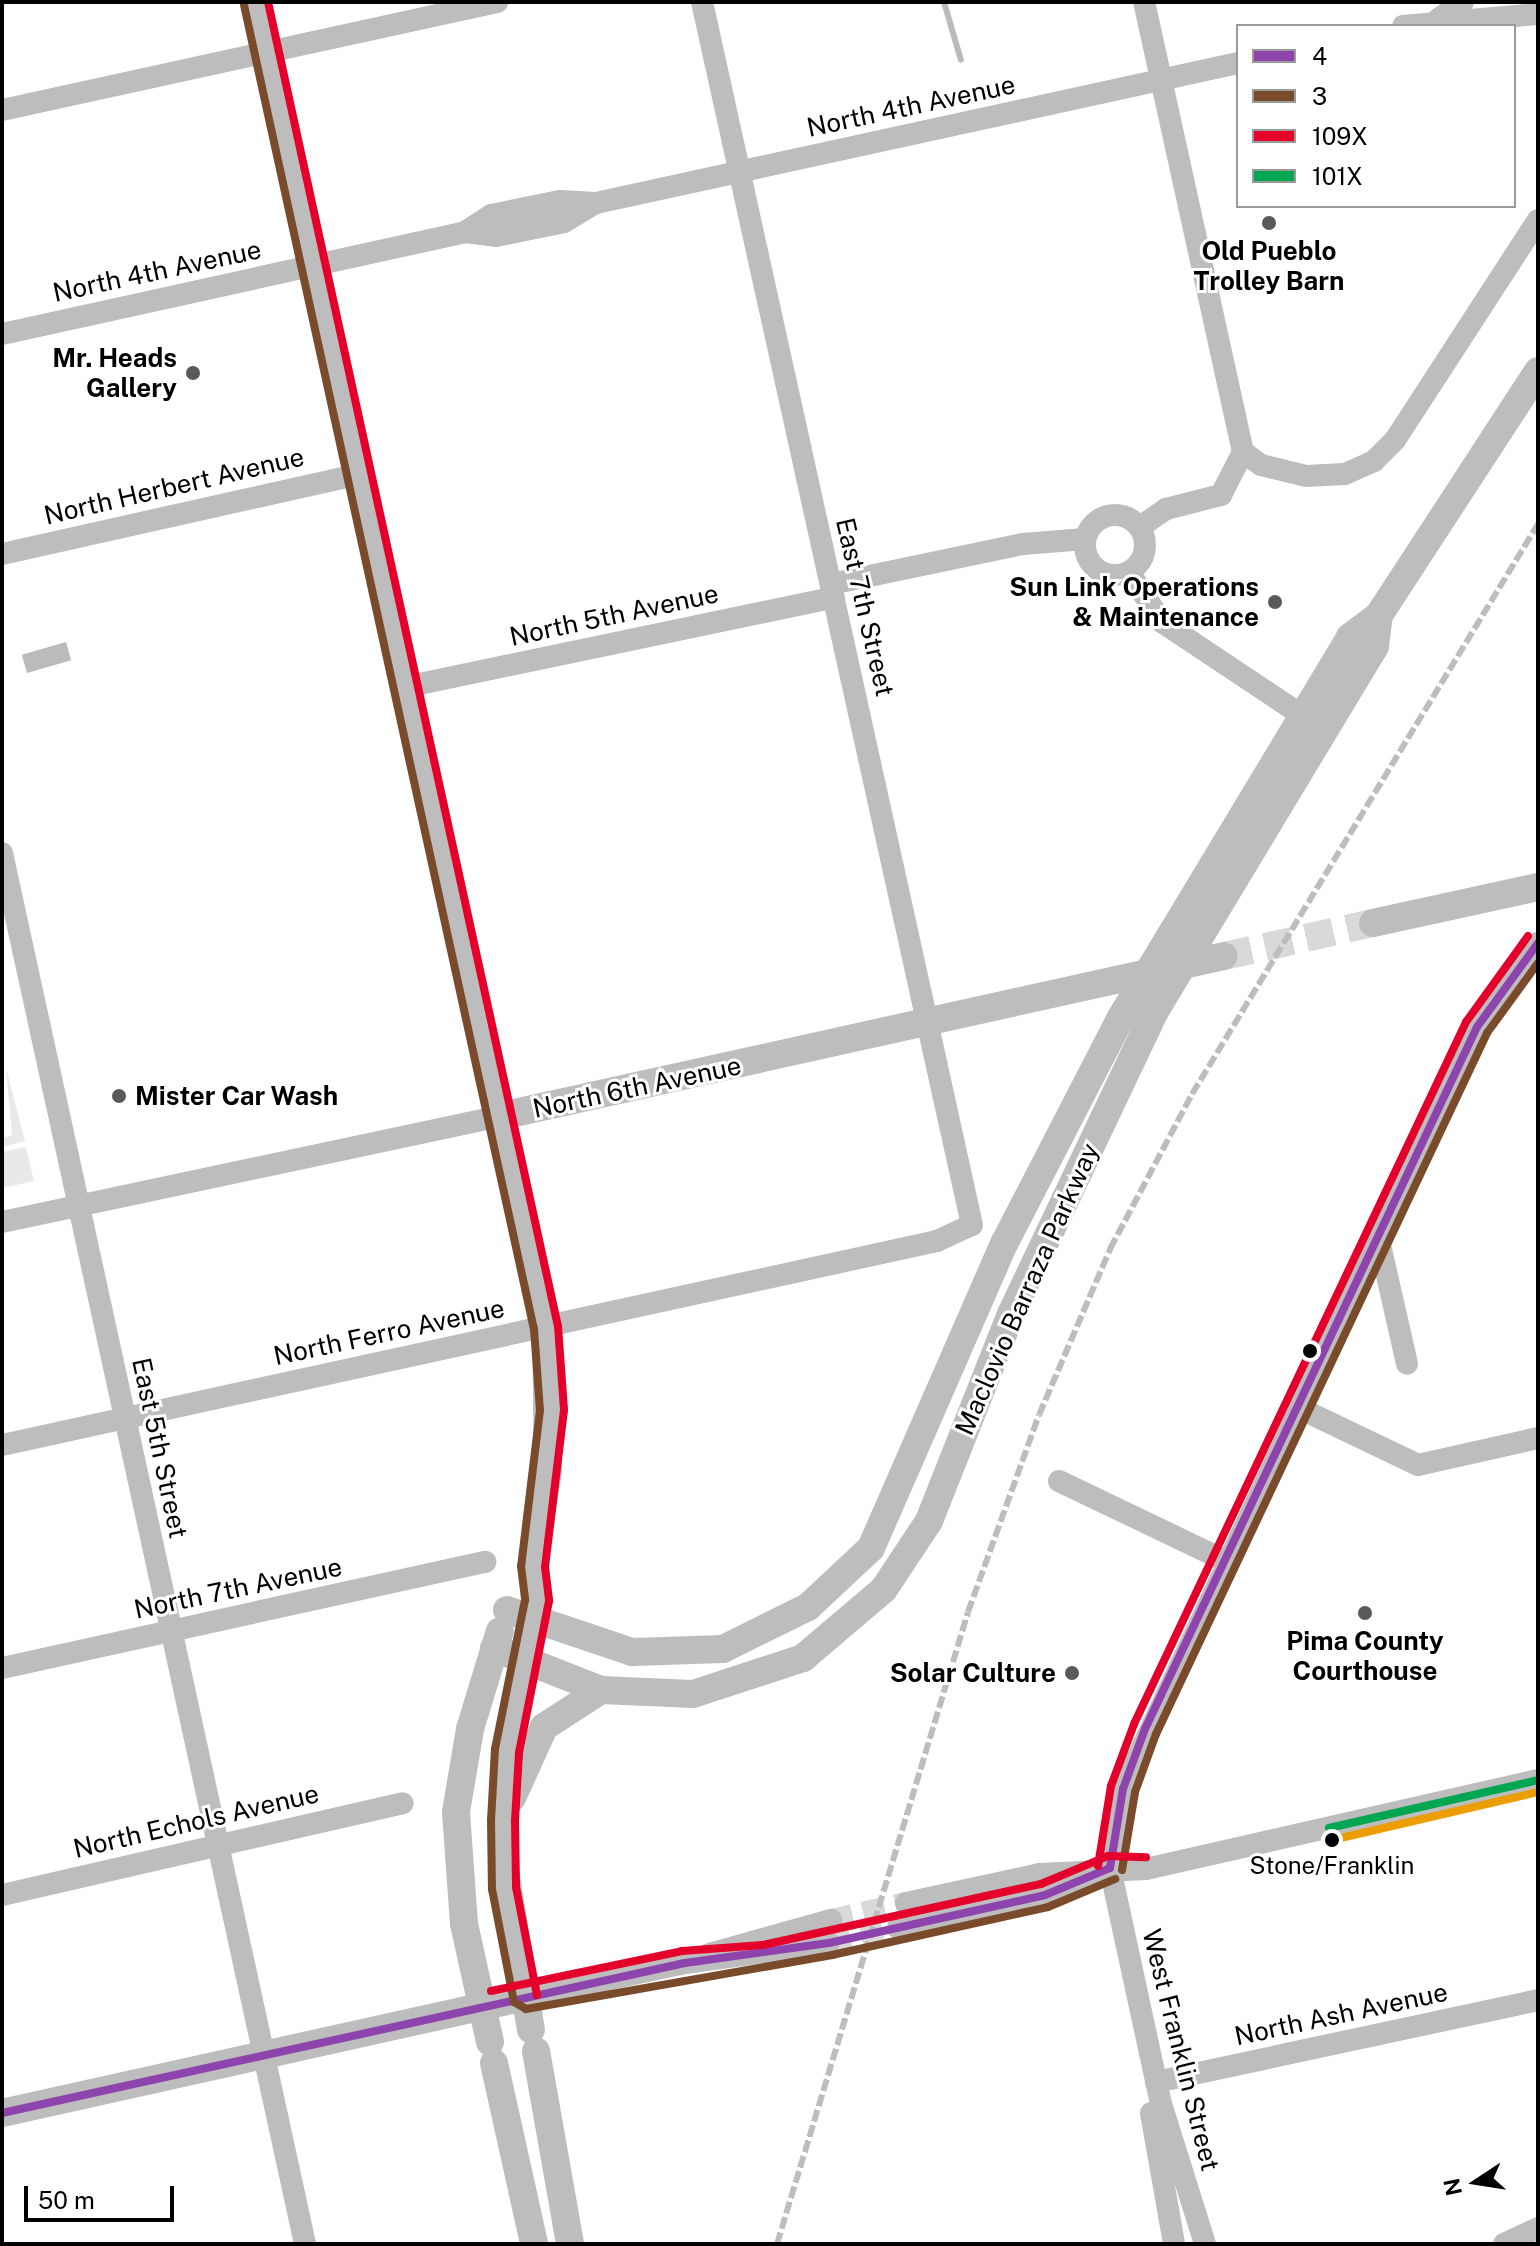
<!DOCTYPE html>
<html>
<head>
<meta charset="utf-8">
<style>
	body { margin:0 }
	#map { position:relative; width:1540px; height:2246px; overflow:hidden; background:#fff; font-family:"Public Sans",sans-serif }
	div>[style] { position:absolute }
	.green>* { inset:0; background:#e9e9e9 }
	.water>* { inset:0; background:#bbb; transform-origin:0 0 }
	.stream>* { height:6px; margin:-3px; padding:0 3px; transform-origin:3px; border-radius:3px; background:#bbb }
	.minor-tunnel>* { height:22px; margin-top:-11px; transform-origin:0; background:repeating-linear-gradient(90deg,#d9d9d9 0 22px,transparent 0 33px) }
	.major-tunnel>* { height:28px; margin-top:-14px; transform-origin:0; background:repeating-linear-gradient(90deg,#d9d9d9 0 28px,transparent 0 42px) }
	.minor>* { height:22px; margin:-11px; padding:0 11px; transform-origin:11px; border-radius:11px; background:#bdbdbd }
	.minor>.ring { margin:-11px; padding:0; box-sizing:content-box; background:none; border:22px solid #bdbdbd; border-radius:50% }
	.major>* { height:28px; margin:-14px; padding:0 14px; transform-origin:14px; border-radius:14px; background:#bdbdbd }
	.rail>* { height:6px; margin-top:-3px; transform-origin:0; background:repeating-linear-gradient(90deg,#bdbdbd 0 12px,transparent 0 16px) }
	.bus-1>* { height:8px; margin:-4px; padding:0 4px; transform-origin:4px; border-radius:4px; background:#8e44ad }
	.bus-2>* { height:8px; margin:-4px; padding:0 4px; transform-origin:4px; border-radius:4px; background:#7a4b2a }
	.bus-3>* { height:8px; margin:-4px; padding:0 4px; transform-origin:4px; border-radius:4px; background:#e4002b }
	.bus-4>* { height:8px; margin:-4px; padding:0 4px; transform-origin:4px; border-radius:4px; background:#00a651 }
	.bus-5>* { height:8px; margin:-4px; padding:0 4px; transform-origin:4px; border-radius:4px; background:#eb9e00 }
	.dots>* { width:22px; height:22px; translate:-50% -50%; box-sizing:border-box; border:4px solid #fff; border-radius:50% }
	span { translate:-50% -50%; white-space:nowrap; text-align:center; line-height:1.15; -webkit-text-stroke:6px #fff; paint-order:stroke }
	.bus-label { font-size:24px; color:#000 }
	.street-label { font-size:26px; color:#000 }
	.poi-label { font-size:26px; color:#000; font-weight:700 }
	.right { translate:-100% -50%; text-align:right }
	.left { translate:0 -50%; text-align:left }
	.frame { position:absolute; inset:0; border:4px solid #000; pointer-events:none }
	.legend { position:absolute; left:1236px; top:24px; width:280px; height:184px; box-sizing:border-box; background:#fff; border:2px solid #999; margin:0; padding:10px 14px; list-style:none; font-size:24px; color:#000 }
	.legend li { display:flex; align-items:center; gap:16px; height:40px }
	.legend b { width:40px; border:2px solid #999 }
	.north { position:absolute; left:1436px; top:2142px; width:80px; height:80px; -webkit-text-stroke:6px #fff; paint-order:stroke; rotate:258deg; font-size:22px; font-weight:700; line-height:32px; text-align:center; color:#000 }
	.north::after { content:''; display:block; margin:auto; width:28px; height:36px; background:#000; clip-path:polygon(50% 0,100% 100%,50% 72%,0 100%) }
	.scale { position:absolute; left:24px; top:2186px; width:150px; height:36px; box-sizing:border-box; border:4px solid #000; border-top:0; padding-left:10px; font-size:24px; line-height:28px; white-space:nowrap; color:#000; -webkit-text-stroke:6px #fff; paint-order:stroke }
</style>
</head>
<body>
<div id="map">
	<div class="green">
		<i style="clip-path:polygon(6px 1068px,25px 1141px,2px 1147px,2px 1138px,12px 1135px)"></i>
		<i style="clip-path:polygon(26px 1147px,34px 1181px,2px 1188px,2px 1152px)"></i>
	</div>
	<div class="water">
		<i style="left:66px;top:642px;width:19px;height:46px;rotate:74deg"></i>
	</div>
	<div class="stream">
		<i style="left:944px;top:2px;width:60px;rotate:73.7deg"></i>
	</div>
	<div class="minor-tunnel">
		<i style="left:831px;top:1920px;width:77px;rotate:-12.8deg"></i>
		<i style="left:829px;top:1943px;width:71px;rotate:-12.3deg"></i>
	</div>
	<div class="major-tunnel">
		<i style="left:1224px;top:956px;width:153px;rotate:-12.5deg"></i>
	</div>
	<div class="minor">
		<i style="left:1438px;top:19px;width:30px;rotate:-34deg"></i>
		<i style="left:1403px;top:26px;width:136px;rotate:-5.1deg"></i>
		<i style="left:2px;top:110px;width:507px;rotate:-12.31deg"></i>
		<i style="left:465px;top:232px;width:31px;rotate:7deg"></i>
		<i style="left:496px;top:236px;width:69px;rotate:-11.6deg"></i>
		<i style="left:564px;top:222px;width:37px;rotate:-31deg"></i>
		<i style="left:2px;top:334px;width:474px;rotate:-12.4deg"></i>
		<i style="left:465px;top:232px;width:31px;rotate:-33deg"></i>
		<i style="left:491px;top:215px;width:70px;rotate:-11.5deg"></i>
		<i style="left:560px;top:201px;width:36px;rotate:3deg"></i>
		<i style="left:596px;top:203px;width:657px;rotate:-12.3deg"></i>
		<i style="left:1243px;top:452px;width:22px;rotate:36deg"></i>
		<i style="left:1261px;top:465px;width:46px;rotate:13.7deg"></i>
		<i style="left:1306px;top:476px;width:39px;rotate:-3deg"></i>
		<i style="left:1345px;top:474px;width:32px;rotate:-24deg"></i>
		<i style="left:1374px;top:461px;width:30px;rotate:-45deg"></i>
		<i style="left:1395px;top:440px;width:262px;rotate:-57deg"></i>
		<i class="ring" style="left:1085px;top:515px;width:38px;height:38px"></i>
		<i style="left:1140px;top:527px;width:32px;rotate:-35deg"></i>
		<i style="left:1166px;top:509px;width:57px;rotate:-14.3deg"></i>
		<i style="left:1221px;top:495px;width:48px;rotate:-62.9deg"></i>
		<i style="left:1243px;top:452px;width:461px;rotate:-102.4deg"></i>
		<i style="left:2px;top:554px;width:366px;rotate:-12.6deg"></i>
		<i style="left:1129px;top:572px;width:60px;rotate:56.6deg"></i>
		<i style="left:1162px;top:622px;width:166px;rotate:33.7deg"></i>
		<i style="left:831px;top:584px;width:196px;rotate:-11.8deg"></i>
		<i style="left:1023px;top:544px;width:62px;rotate:-4.6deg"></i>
		<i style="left:405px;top:687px;width:438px;rotate:-11.8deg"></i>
		<i style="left:2px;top:853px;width:1424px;rotate:77.71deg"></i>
		<i style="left:2px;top:1222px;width:510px;rotate:-11.99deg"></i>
		<i style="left:1378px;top:1236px;width:131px;rotate:77.2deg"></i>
		<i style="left:1299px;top:1408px;width:132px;rotate:25.6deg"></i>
		<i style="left:1418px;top:1465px;width:123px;rotate:-12.7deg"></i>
		<i style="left:2px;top:1445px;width:957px;rotate:-12.31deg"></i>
		<i style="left:937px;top:1241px;width:38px;rotate:-25deg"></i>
		<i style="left:972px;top:1225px;width:1252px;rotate:-102.45deg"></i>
		<i style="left:1059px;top:1481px;width:183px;rotate:25.6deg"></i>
		<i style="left:2px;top:1668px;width:495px;rotate:-12.4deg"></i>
		<i style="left:2px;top:1895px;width:411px;rotate:-12.9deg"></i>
		<i style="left:906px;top:1903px;width:137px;rotate:-12.2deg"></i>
		<i style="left:1040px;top:1874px;width:106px;rotate:-2.7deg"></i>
		<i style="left:1146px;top:1869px;width:402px;rotate:-12.8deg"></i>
		<i style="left:898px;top:1928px;width:151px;rotate:-12.7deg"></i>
		<i style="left:1045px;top:1895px;width:48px;rotate:-21.8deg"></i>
		<i style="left:709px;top:1954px;width:127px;rotate:-15.6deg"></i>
		<i style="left:525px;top:1997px;width:164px;rotate:-12deg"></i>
		<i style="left:685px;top:1963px;width:145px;rotate:-7.9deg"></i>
		<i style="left:1156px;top:2082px;width:391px;rotate:-12.1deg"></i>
		<i style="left:1151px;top:2113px;width:133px;rotate:80deg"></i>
		<i style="left:1205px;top:2244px;width:147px;rotate:-107.4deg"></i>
		<i style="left:1161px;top:2104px;width:241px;rotate:-102.2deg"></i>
		<i style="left:1110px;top:1868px;width:80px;rotate:-80.7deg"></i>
		<i style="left:1123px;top:1789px;width:840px;rotate:-65.08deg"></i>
		<i style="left:1477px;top:1027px;width:104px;rotate:-54deg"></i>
		<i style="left:1504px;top:2244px;width:38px;rotate:-25deg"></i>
	</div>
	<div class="major">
		<i style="left:256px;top:2px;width:1356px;rotate:77.65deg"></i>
		<i style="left:546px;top:1327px;width:143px;rotate:89.2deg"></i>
		<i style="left:548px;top:1470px;width:98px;rotate:98.8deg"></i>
		<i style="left:533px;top:1567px;width:33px;rotate:83deg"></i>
		<i style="left:537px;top:1600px;width:154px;rotate:101.2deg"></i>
		<i style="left:507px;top:1751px;width:102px;rotate:92.8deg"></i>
		<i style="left:502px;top:1853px;width:179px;rotate:80.7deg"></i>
		<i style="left:1373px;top:923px;width:169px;rotate:-12.3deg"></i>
		<i style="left:501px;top:1116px;width:740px;rotate:-12.48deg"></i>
		<i style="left:507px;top:1610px;width:132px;rotate:18.6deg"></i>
		<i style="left:632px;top:1652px;width:91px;rotate:-1.9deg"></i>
		<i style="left:723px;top:1649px;width:95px;rotate:-26.3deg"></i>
		<i style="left:808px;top:1607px;width:86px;rotate:-43.1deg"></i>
		<i style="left:871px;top:1548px;width:334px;rotate:-66.4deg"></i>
		<i style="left:1005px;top:1242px;width:251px;rotate:-62.7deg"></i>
		<i style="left:1120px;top:1019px;width:446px;rotate:-58.9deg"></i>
		<i style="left:1350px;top:637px;width:36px;rotate:-37deg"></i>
		<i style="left:1379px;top:615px;width:291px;rotate:-56.9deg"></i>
		<i style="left:494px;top:1648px;width:115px;rotate:21.4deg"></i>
		<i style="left:601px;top:1690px;width:92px;rotate:2.5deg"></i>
		<i style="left:693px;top:1694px;width:116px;rotate:-18.1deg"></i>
		<i style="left:803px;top:1658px;width:106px;rotate:-40.4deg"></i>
		<i style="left:884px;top:1589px;width:82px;rotate:-56.5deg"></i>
		<i style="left:929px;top:1521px;width:223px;rotate:-68.4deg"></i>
		<i style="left:1011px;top:1314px;width:335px;rotate:-64.6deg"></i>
		<i style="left:1155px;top:1011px;width:426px;rotate:-58.9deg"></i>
		<i style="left:1375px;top:646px;width:31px;rotate:-83deg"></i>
		<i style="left:512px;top:1798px;width:78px;rotate:-65.7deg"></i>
		<i style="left:544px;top:1727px;width:68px;rotate:-33deg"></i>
		<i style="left:490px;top:2042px;width:121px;rotate:-102.4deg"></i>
		<i style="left:464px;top:1924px;width:112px;rotate:-94.1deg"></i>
		<i style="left:456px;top:1812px;width:84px;rotate:-80.4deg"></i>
		<i style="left:470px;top:1729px;width:102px;rotate:-73deg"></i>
		<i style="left:536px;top:2051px;width:196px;rotate:80deg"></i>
		<i style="left:494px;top:2063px;width:185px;rotate:77.5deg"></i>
		<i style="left:2px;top:2113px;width:536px;rotate:-12.51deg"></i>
	</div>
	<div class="rail">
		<i style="left:777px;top:2244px;width:660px;rotate:-73.18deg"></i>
		<i style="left:968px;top:1612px;width:209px;rotate:-70.2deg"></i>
		<i style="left:1039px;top:1415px;width:181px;rotate:-66.8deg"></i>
		<i style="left:1110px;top:1249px;width:175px;rotate:-62.1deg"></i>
		<i style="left:1192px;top:1094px;width:667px;rotate:-58.74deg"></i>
	</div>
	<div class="bus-1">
		<i style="left:1110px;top:1868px;width:80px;rotate:-80.7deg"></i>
		<i style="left:1123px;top:1789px;width:64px;rotate:-69.9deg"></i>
		<i style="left:1145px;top:1729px;width:777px;rotate:-64.69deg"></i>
		<i style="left:1477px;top:1027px;width:104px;rotate:-54deg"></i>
		<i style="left:2px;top:2113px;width:699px;rotate:-12.39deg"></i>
		<i style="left:685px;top:1963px;width:145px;rotate:-7.9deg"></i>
		<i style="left:829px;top:1943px;width:221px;rotate:-12.5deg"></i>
		<i style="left:1045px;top:1895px;width:70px;rotate:-22.6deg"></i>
	</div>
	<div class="bus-2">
		<i style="left:244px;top:5px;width:1355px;rotate:77.65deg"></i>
		<i style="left:534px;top:1329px;width:81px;rotate:85.8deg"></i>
		<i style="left:540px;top:1410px;width:157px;rotate:96.9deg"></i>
		<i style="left:521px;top:1566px;width:34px;rotate:83deg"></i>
		<i style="left:525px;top:1600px;width:152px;rotate:101.4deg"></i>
		<i style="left:495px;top:1749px;width:71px;rotate:93.2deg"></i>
		<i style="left:491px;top:1820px;width:69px;rotate:89.2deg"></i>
		<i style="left:492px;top:1889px;width:115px;rotate:79deg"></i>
		<i style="left:514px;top:2002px;width:14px;rotate:30deg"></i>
		<i style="left:526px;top:2009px;width:311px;rotate:-10deg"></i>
		<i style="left:832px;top:1955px;width:221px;rotate:-12.5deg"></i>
		<i style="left:1048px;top:1907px;width:73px;rotate:-22.7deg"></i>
		<i style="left:1122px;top:1870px;width:79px;rotate:-80.5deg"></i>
		<i style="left:1135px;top:1792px;width:62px;rotate:-70.1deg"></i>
		<i style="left:1156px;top:1734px;width:775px;rotate:-64.72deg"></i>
		<i style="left:1487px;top:1033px;width:87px;rotate:-53.9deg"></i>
	</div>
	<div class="bus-3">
		<i style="left:268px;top:2px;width:1355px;rotate:77.65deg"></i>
		<i style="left:558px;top:1326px;width:84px;rotate:85.9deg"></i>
		<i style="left:564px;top:1410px;width:158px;rotate:96.9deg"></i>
		<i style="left:545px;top:1567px;width:34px;rotate:83deg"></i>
		<i style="left:549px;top:1601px;width:155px;rotate:101.2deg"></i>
		<i style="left:519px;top:1753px;width:68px;rotate:93.4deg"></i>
		<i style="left:515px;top:1821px;width:66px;rotate:89.1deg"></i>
		<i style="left:516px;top:1887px;width:110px;rotate:79deg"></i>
		<i style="left:1098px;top:1866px;width:81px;rotate:-80.8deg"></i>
		<i style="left:1111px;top:1786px;width:66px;rotate:-69.6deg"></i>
		<i style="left:1134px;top:1724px;width:777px;rotate:-64.69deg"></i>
		<i style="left:1466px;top:1022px;width:106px;rotate:-54.2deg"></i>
		<i style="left:491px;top:1991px;width:195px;rotate:-11.8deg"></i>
		<i style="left:682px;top:1951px;width:81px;rotate:-4.2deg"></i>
		<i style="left:763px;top:1945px;width:285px;rotate:-12.4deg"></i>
		<i style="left:1041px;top:1884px;width:73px;rotate:-22.7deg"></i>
		<i style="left:1108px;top:1856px;width:38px;rotate:2deg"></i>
	</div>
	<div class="bus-4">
		<i style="left:1329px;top:1828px;width:214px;rotate:-12.9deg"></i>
	</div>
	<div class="bus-5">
		<i style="left:1332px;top:1840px;width:212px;rotate:-13.1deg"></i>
	</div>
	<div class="dots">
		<i style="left:1269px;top:223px;background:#595959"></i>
		<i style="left:193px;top:373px;background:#595959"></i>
		<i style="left:1275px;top:602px;background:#595959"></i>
		<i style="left:119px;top:1096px;background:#595959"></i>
		<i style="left:1310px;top:1351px;background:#000"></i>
		<i style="left:1365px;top:1613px;background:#595959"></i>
		<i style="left:1072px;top:1673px;background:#595959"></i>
		<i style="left:1332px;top:1840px;background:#000"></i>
	</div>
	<div class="bus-label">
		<span style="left:1332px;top:1866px">Stone/Franklin</span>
	</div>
	<div class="street-label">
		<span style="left:911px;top:106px;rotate:-12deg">North 4th Avenue</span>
		<span style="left:157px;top:271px;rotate:-12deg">North 4th Avenue</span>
		<span style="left:174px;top:486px;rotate:-13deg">North Herbert Avenue</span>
		<span style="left:865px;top:607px;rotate:77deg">East 7th Street</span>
		<span style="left:614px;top:615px;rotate:-12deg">North 5th Avenue</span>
		<span style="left:637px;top:1087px;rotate:-12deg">North 6th Avenue</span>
		<span style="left:1027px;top:1289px;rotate:-66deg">Maclovio Barraza Parkway</span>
		<span style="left:389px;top:1332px;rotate:-12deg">North Ferro Avenue</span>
		<span style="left:160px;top:1448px;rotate:78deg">East 5th Street</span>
		<span style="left:238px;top:1588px;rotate:-12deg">North 7th Avenue</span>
		<span style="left:196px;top:1821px;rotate:-13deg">North Echols Avenue</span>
		<span style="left:1341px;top:2014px;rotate:-12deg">North Ash Avenue</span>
		<span style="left:1181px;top:2050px;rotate:76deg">West Franklin Street</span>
	</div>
	<div class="poi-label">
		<span style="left:1269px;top:266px">Old Pueblo<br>Trolley Barn</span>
		<span class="right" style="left:177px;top:373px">Mr. Heads<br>Gallery</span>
		<span class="right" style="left:1259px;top:602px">Sun Link Operations<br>&amp; Maintenance</span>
		<span class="left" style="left:135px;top:1096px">Mister Car Wash</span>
		<span style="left:1365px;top:1656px">Pima County<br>Courthouse</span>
		<span class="right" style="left:1056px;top:1673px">Solar Culture</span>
	</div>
	<div class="frame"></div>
	<ul class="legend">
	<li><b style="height:10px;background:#8e44ad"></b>4</li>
	<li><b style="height:10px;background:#7a4b2a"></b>3</li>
	<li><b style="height:10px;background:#e4002b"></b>109X</li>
	<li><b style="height:10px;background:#00a651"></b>101X</li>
	</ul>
	<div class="north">N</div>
	<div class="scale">50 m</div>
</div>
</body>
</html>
